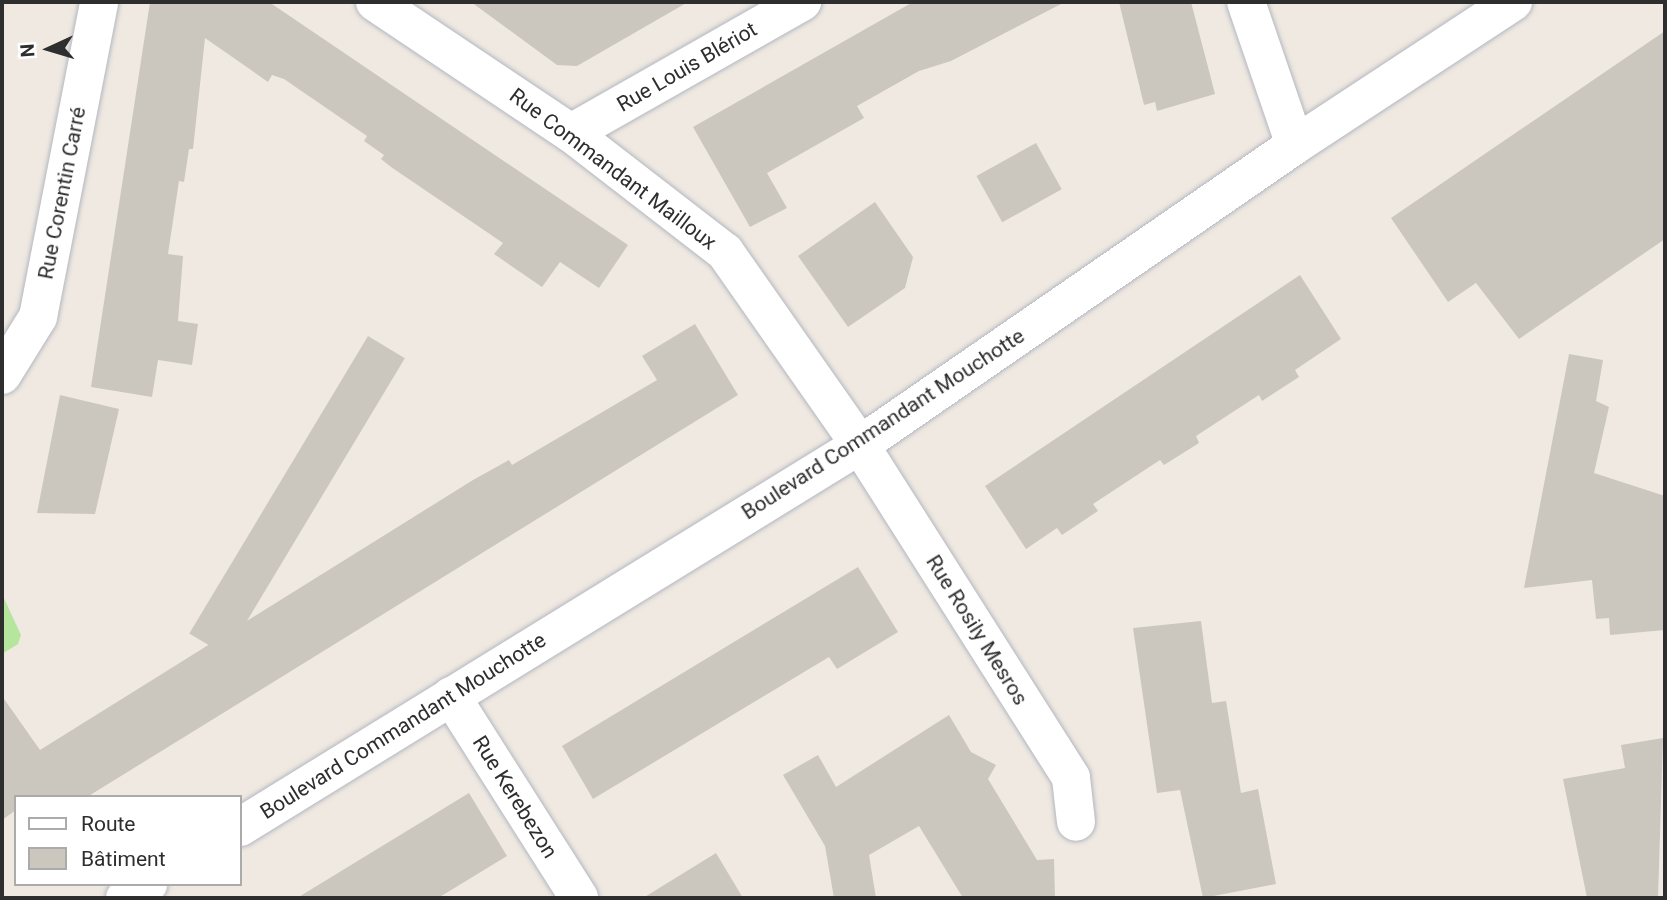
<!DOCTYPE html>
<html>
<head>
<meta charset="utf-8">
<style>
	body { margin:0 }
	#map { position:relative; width:1667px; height:900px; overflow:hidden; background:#efe9e1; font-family:Roboto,sans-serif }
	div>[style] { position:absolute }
	.green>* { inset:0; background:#b6e59e }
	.building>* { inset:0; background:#cbc7bf; transform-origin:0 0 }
	.roads { filter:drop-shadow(0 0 2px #b4b7c1) drop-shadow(0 0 2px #b4b7c1) }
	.street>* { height:38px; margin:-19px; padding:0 19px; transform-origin:19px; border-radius:19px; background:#fff }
	.secondary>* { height:38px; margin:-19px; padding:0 19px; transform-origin:19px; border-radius:19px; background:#fff }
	span { translate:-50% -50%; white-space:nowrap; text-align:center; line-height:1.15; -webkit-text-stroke:7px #fff; paint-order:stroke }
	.street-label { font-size:21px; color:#2e2e2e }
	.frame { position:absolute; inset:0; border:4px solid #2e2e2e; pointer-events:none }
	.legend { position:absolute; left:14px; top:795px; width:228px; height:91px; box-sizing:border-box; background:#fff; border:2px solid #ababab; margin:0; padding:9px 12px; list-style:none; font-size:21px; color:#2e2e2e }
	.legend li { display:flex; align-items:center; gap:14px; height:35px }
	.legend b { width:35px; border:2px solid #ababab }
	.north { position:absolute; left:14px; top:14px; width:70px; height:70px; -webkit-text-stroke:5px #fff; paint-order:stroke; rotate:266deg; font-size:19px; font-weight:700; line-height:28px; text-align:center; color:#2e2e2e }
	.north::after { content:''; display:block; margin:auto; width:24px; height:32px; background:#2e2e2e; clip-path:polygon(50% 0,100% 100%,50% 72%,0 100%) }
</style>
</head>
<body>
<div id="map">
	<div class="green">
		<i style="clip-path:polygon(2px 594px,21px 635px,18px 644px,2px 654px)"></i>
	</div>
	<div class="building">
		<i style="clip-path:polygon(150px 2px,269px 2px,628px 245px,599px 288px,560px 262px,542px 287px,494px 254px,503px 243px,391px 167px,381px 159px,384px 155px,364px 141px,367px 136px,284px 79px,272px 75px,268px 82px,205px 38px,193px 149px,189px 149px,184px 182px,179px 181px,168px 254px,183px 256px,178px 321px,198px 324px,192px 365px,158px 360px,152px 397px,91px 387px)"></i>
		<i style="clip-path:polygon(471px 2px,688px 2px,577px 66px,557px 65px)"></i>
		<i style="clip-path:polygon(913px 2px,1065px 2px,951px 61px,919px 71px,857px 106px,864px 118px,767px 173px,787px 208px,750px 227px,693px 127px)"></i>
		<i style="clip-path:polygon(1119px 2px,1191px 2px,1215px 94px,1157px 111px,1155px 102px,1144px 105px)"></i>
		<i style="clip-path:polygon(1665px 31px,1665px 239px,1519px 339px,1476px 283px,1448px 302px,1391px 218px)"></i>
		<i style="left:1036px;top:143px;width:53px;height:68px;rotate:61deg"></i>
		<i style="clip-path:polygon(875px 202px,913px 257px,905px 288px,848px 327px,798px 256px)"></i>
		<i style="clip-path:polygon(1300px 275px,1341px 339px,1295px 370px,1299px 377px,1262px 401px,1259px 395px,1196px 436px,1199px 443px,1164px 465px,1160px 460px,1093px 504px,1098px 511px,1062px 535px,1057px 528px,1026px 549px,985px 486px)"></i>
		<i style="clip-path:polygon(695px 324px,738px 395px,87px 797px,16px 797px,16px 810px,2px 820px,2px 696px,40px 750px,473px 480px,509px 460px,512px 465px,657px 380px,642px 356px)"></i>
		<i style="left:368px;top:336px;width:43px;height:347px;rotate:31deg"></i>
		<i style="clip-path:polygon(1569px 354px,1603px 360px,1596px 401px,1609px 407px,1594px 473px,1665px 496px,1665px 630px,1610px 635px,1609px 618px,1596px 619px,1592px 580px,1524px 588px)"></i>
		<i style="clip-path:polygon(60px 395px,119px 409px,95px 514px,37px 513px)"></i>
		<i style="clip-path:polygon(858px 567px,898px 632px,837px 669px,829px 657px,593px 799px,562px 746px)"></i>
		<i style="clip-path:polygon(1201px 621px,1212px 703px,1226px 701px,1241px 793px,1258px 789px,1276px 884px,1203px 898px,1180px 790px,1157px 793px,1133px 628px)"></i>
		<i style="clip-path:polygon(949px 715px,971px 752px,996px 765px,988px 779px,1037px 860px,1054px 859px,1055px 898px,963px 898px,919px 826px,869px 855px,876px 898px,834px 898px,825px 846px,783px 775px,818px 755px,836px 787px)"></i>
		<i style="clip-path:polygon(1663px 738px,1658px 898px,1587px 898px,1563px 779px,1625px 768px,1621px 745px)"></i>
		<i style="clip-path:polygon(469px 793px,507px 856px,438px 898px,297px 898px)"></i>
		<i style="clip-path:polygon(716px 853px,743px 898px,643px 898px)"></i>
	</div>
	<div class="roads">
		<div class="street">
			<i style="left:375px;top:2px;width:236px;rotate:33.8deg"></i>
			<i style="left:571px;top:133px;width:195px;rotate:37.7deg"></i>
			<i style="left:725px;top:252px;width:236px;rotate:55deg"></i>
			<i style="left:860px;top:445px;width:394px;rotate:57.6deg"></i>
			<i style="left:1071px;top:778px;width:44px;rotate:83.5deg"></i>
			<i style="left:1246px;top:2px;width:151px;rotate:71.1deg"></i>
			<i style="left:571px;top:133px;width:266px;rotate:-29.6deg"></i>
			<i style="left:2px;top:375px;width:68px;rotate:-58.2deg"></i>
			<i style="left:38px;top:317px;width:321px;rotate:-79deg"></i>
			<i style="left:451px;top:696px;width:239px;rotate:57.6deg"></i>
		</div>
		<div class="secondary">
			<i style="left:240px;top:827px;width:728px;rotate:-31.64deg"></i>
			<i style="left:860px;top:445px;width:528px;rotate:-34.59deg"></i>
			<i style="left:1295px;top:145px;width:261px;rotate:-33.3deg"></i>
			<i style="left:125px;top:898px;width:27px;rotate:-31deg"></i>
		</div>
	</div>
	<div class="street-label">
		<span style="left:687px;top:67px;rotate:-30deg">Rue Louis Blériot</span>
		<span style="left:613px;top:169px;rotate:37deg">Rue Commandant Mailloux</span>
		<span style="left:62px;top:193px;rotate:-79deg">Rue Corentin Carré</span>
		<span style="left:883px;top:424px;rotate:-33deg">Boulevard Commandant Mouchotte</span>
		<span style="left:977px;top:630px;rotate:58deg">Rue Rosily Mesros</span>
		<span style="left:403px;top:726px;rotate:-32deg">Boulevard Commandant Mouchotte</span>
		<span style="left:515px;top:797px;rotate:58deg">Rue Kerebezon</span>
	</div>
	<div class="frame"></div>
	<ul class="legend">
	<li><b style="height:9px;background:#fff"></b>Route</li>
	<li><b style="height:19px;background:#cbc7bf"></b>Bâtiment</li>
	</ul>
	<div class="north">N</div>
</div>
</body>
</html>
